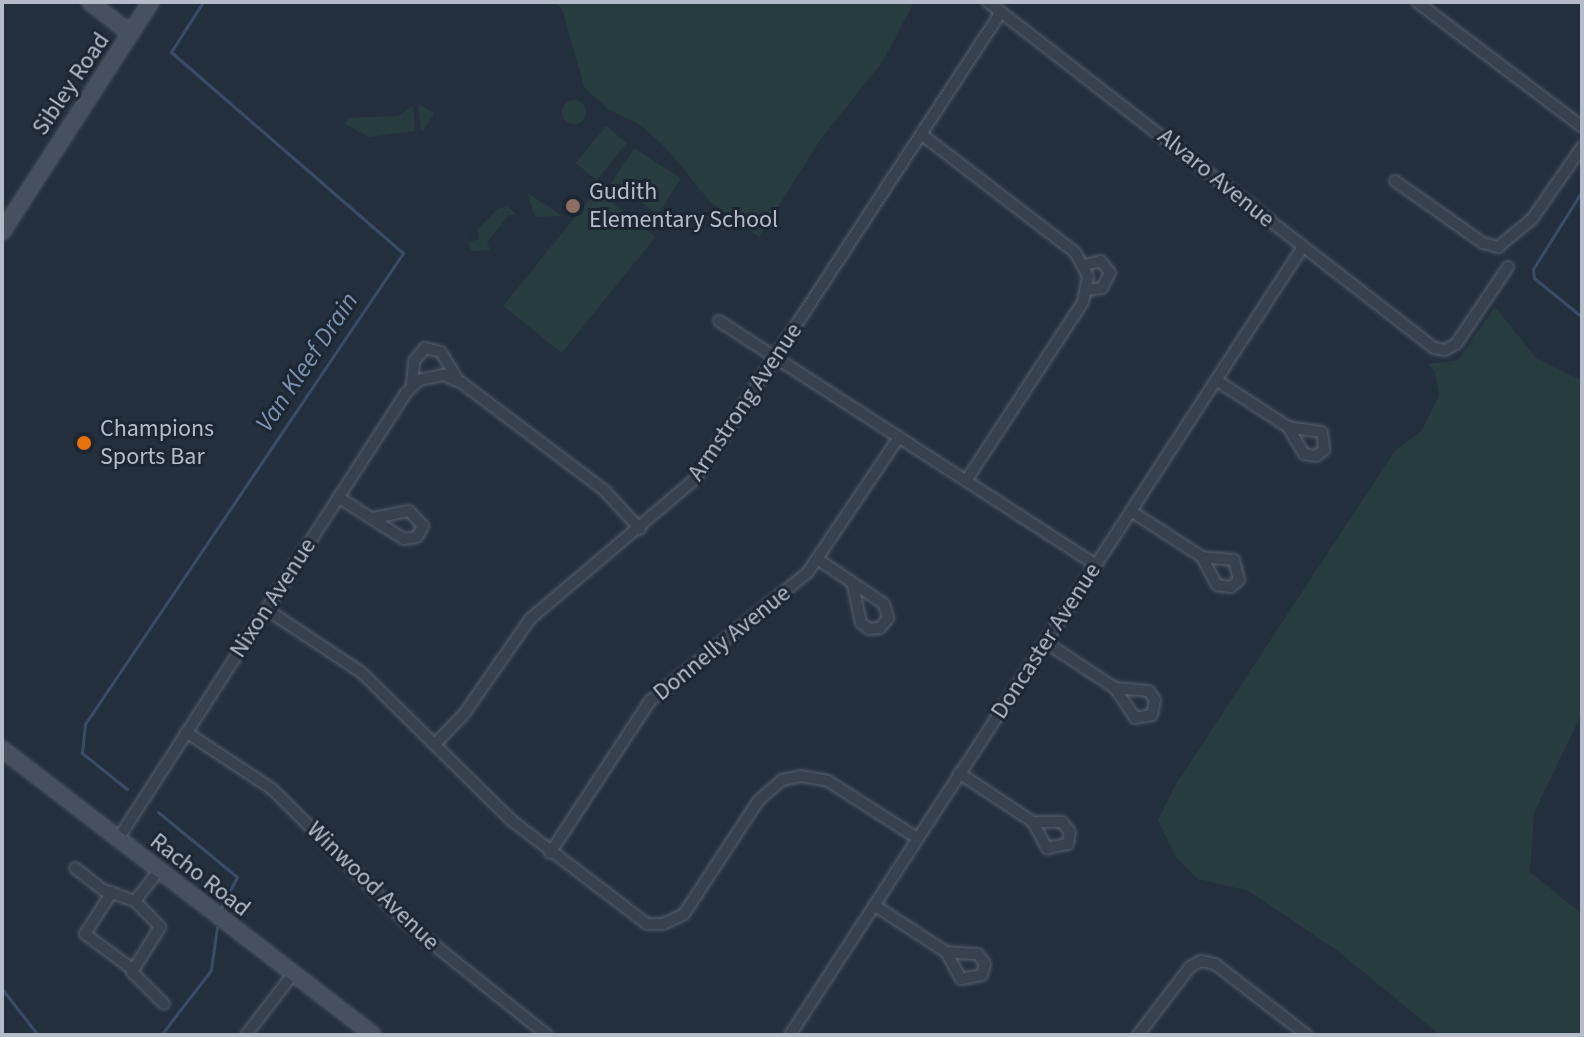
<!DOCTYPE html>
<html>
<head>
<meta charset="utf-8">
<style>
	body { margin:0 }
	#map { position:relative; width:1584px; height:1037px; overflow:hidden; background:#242f3e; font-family:"Source Sans 3",sans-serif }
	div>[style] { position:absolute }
	.green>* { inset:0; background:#263c3f; transform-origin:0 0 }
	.round { border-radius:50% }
	.stream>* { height:3px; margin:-1.5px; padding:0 1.5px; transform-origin:1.5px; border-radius:1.5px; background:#394c67 }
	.roads { filter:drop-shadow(0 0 2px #565f6c) drop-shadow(0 0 2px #565f6c) }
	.street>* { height:10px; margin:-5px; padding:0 5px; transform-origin:5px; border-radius:5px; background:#38414e }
	.secondary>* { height:14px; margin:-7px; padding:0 7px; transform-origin:7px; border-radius:7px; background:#465061 }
	.dots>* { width:22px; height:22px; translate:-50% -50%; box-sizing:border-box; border:4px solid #1d2633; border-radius:50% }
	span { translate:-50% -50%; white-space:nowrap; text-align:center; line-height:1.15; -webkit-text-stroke:6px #1d2633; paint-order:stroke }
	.street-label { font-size:24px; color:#b4bcc9 }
	.poi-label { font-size:24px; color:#b4bcc9 }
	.left { translate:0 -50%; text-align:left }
	.water-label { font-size:26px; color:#7c92b1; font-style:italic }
	.frame { position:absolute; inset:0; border:4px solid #b4bcc9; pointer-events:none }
</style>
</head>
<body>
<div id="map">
	<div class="green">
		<i style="clip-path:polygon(553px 2px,914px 2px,883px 61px,820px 140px,759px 237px,712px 204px,667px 149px,639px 124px,609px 110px,584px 87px,562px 9px)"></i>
		<i class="round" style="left:562px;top:100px;width:24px;height:24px"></i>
		<i style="clip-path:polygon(418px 104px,434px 113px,424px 130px,421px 130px)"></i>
		<i style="clip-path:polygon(413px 106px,415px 131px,369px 137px,345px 124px,348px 118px,398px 116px)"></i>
		<i style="left:606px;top:126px;width:27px;height:48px;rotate:39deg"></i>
		<i style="left:634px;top:148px;width:56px;height:42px;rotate:33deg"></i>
		<i style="left:597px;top:190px;width:75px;height:149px;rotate:39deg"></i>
		<i style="clip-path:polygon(527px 193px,560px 214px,560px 216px,535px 217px)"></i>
		<i style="clip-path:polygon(508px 206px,516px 215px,509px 215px,487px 242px,490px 250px,471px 251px,464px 233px,469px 242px,479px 239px,477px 230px,498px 209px)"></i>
		<i style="clip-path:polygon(1495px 307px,1536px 358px,1582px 381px,1582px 713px,1534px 813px,1530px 872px,1582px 914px,1582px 1035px,1440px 1035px,1339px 952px,1249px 891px,1198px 879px,1175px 856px,1158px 820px,1176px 784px,1394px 452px,1422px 430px,1439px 396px,1435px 371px,1428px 364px,1458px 360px)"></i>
	</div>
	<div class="stream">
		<i style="left:1582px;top:191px;width:92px;rotate:122.1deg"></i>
		<i style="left:1533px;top:269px;width:9px;rotate:84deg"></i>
		<i style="left:1534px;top:278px;width:62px;rotate:39.1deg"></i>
		<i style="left:127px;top:789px;width:58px;rotate:-141.3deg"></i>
		<i style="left:82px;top:753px;width:29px;rotate:-84deg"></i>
		<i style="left:85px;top:724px;width:568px;rotate:-55.97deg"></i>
		<i style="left:403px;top:253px;width:307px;rotate:-139.1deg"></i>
		<i style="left:171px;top:52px;width:59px;rotate:-57.4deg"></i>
		<i style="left:158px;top:812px;width:102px;rotate:39.4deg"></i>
		<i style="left:237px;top:877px;width:34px;rotate:117deg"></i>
		<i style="left:2px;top:989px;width:58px;rotate:52deg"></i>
		<i style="left:161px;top:1035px;width:82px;rotate:-52.4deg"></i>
		<i style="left:211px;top:970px;width:43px;rotate:-82.1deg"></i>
	</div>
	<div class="roads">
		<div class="street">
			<i style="left:988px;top:2px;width:564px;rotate:37.8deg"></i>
			<i style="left:1434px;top:348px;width:11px;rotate:10deg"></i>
			<i style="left:1445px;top:350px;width:13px;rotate:-29deg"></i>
			<i style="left:1456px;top:344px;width:93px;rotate:-56deg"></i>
			<i style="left:1417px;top:2px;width:207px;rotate:37.1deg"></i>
			<i style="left:921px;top:134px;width:194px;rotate:37.5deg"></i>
			<i style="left:1075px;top:252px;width:27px;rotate:62deg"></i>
			<i style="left:1088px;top:276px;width:26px;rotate:101deg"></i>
			<i style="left:1083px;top:302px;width:214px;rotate:123.2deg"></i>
			<i style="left:1395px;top:181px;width:108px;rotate:35.2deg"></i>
			<i style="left:1483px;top:243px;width:16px;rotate:15deg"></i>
			<i style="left:1498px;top:247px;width:44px;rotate:-39.5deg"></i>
			<i style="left:1532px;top:219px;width:88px;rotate:-55.2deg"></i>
			<i style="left:1085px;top:265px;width:16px;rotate:-14deg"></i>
			<i style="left:1101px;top:261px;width:15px;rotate:53deg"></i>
			<i style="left:1110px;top:273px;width:17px;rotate:118deg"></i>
			<i style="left:1102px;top:288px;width:15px;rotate:172deg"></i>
			<i style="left:719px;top:321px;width:449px;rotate:32.9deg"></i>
			<i style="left:1216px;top:380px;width:86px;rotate:33.1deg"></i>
			<i style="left:1288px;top:427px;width:31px;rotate:59deg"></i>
			<i style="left:1304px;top:454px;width:12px;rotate:9deg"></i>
			<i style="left:1316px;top:456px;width:10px;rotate:-37deg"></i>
			<i style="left:1324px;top:450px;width:18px;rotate:-96deg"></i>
			<i style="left:1322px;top:432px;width:34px;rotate:-172deg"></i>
			<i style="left:412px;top:385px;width:24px;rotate:-85deg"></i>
			<i style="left:414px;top:361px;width:17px;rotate:-50deg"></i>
			<i style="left:425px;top:348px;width:16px;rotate:14deg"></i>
			<i style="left:441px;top:352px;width:31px;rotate:59deg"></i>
			<i style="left:338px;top:497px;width:78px;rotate:32.5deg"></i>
			<i style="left:404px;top:539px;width:13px;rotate:-9deg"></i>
			<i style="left:417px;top:537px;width:13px;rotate:-61deg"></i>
			<i style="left:423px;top:526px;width:21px;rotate:-133deg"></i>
			<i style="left:409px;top:511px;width:38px;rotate:169deg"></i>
			<i style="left:1131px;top:511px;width:85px;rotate:32.9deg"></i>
			<i style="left:1202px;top:557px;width:32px;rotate:62deg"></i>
			<i style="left:1217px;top:585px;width:14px;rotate:8deg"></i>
			<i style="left:1231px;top:587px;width:11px;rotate:-41deg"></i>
			<i style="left:1239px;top:580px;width:21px;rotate:-104deg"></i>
			<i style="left:1234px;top:560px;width:32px;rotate:-175deg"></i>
			<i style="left:819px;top:560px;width:78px;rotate:34.1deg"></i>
			<i style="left:884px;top:604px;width:15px;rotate:74deg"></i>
			<i style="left:888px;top:618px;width:13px;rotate:129deg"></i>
			<i style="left:880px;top:628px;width:11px;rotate:175deg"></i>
			<i style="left:869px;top:629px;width:10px;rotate:-143deg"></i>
			<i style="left:861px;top:623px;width:40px;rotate:-102deg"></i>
			<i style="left:266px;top:609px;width:114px;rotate:33.6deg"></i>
			<i style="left:361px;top:672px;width:211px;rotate:44.6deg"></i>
			<i style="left:511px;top:820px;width:171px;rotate:37.4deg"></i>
			<i style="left:647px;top:924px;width:16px"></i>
			<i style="left:663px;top:924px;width:23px;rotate:-25deg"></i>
			<i style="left:684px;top:914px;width:136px;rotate:-56.7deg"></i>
			<i style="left:759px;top:800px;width:30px;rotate:-41deg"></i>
			<i style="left:782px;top:780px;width:19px;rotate:-12deg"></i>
			<i style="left:801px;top:776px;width:27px;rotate:10deg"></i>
			<i style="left:828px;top:781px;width:106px;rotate:32.6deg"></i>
			<i style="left:1045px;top:642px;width:84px;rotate:33.3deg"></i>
			<i style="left:1115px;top:688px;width:36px;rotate:56deg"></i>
			<i style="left:1135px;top:718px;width:17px;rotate:-10deg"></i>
			<i style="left:1152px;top:715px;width:15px;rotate:-79deg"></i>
			<i style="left:1155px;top:700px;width:11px;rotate:-124deg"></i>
			<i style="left:1149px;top:691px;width:34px;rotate:-175deg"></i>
			<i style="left:186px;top:732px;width:103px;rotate:33.5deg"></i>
			<i style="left:272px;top:789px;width:192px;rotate:44.8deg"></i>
			<i style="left:408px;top:924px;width:178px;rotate:38.6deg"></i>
			<i style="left:435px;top:744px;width:42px;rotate:-46deg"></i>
			<i style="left:464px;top:714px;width:116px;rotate:-55.2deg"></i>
			<i style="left:530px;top:619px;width:218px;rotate:-40.3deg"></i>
			<i style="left:696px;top:478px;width:557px;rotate:-56.79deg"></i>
			<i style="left:959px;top:773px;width:89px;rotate:33.5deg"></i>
			<i style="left:1033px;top:822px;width:30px;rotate:62deg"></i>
			<i style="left:1047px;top:848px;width:21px;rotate:-11deg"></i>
			<i style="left:1068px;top:844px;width:12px;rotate:-81deg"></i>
			<i style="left:1070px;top:832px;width:13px;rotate:-129deg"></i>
			<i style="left:1062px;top:822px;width:29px;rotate:180deg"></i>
			<i style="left:118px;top:839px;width:531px;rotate:-57.15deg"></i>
			<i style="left:406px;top:393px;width:18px;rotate:-45deg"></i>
			<i style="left:419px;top:380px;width:25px;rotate:-12deg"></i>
			<i style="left:443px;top:375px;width:21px;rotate:23deg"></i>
			<i style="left:462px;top:383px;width:178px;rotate:37deg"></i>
			<i style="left:604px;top:490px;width:53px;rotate:47.3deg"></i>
			<i style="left:550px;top:853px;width:182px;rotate:-56.7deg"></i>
			<i style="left:650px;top:701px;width:204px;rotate:-39.2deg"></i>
			<i style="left:808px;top:572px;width:163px;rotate:-56deg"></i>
			<i style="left:75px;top:868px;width:36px;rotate:38deg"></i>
			<i style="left:103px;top:890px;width:34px;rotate:19deg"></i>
			<i style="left:135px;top:901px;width:39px;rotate:-52deg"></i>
			<i style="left:112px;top:892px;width:50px;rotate:122.7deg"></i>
			<i style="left:85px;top:934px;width:57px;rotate:36.5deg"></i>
			<i style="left:135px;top:901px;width:36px;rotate:46deg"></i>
			<i style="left:160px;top:927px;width:53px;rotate:121.9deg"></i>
			<i style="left:132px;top:972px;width:45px;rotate:45deg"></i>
			<i style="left:874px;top:905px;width:86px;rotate:33.1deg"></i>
			<i style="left:946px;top:952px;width:32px;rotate:4deg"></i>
			<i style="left:978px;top:954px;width:12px;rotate:55deg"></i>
			<i style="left:985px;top:964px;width:11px;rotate:105deg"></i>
			<i style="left:982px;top:975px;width:21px;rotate:169deg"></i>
			<i style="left:961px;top:979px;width:31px;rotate:-119deg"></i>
			<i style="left:246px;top:1035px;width:77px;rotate:-52.4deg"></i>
			<i style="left:790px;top:1035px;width:939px;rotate:-56.95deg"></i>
			<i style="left:1138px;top:1035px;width:86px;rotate:-52.6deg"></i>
			<i style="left:1190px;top:967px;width:13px;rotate:-29deg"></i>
			<i style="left:1201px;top:961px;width:14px;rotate:12deg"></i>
			<i style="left:1215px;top:964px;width:116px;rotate:37.7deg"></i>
		</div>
		<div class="secondary">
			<i style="left:90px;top:2px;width:52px;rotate:38deg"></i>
			<i style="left:2px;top:232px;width:274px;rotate:-57.1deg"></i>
			<i style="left:2px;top:749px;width:468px;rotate:37.6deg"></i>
		</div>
	</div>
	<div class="dots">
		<i style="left:573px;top:206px;background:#8d6e63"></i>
		<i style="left:84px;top:443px;background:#e8710a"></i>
	</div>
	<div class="street-label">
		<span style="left:71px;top:84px;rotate:-56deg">Sibley Road</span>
		<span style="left:1216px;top:178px;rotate:39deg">Alvaro Avenue</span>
		<span style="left:745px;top:402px;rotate:-56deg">Armstrong Avenue</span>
		<span style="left:273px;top:598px;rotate:-57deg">Nixon Avenue</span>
		<span style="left:1046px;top:641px;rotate:-57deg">Doncaster Avenue</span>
		<span style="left:722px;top:643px;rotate:-39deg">Donnelly Avenue</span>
		<span style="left:200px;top:875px;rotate:38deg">Racho Road</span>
		<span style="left:373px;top:886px;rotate:44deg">Winwood Avenue</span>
	</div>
	<div class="poi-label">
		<span class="left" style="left:589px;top:206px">Gudith<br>Elementary School</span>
		<span class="left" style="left:100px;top:443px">Champions<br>Sports Bar</span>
	</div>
	<div class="water-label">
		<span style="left:307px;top:362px;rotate:-56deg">Van Kleef Drain</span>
	</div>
	<div class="frame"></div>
</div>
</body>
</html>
